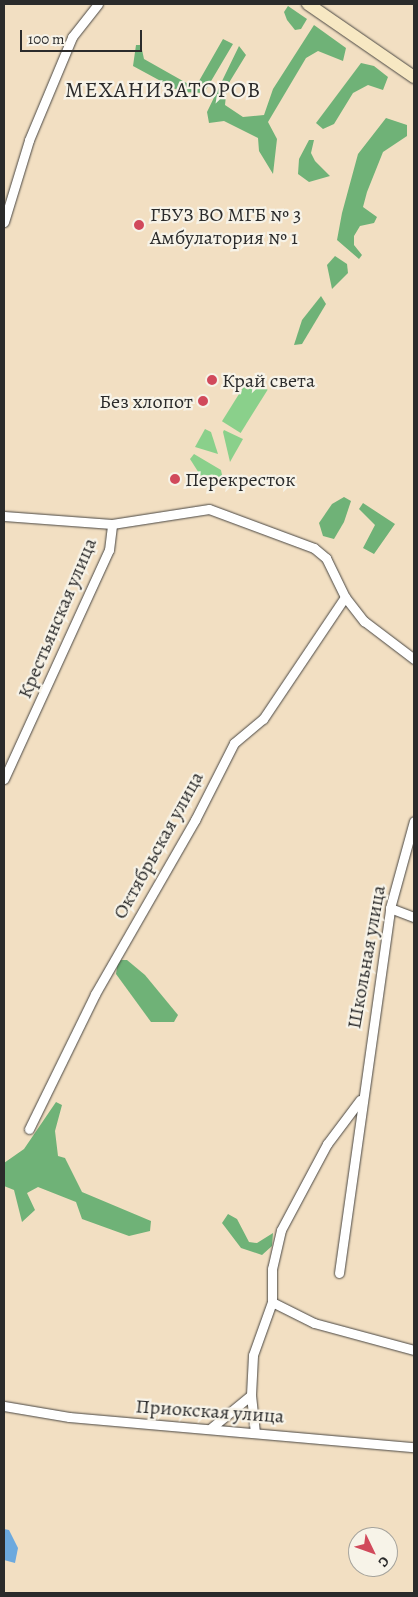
<!DOCTYPE html>
<html>
<head>
<meta charset="utf-8">
<style>
	body { margin:0 }
	#map { position:relative; width:418px; height:1597px; overflow:hidden; background:#f2dfc2; font-family:Alegreya,serif }
	div>[style] { position:absolute }
	.green>* { inset:0; background:#8ad08b; transform-origin:0 0 }
	.forest>* { inset:0; background:#6fb277 }
	.water>* { inset:0; background:#6ca9de }
	.roads { filter:drop-shadow(0 0 1px #494642) drop-shadow(0 0 1px #494642) }
	.street>* { height:9px; margin:-4.5px; padding:0 4.5px; transform-origin:4.5px; border-radius:4.5px; background:#fff }
	.secondary>* { height:12px; margin:-6px; padding:0 6px; transform-origin:6px; border-radius:6px; background:#f7e8c3 }
	.dots>* { width:14px; height:14px; translate:-50% -50%; box-sizing:border-box; border:2px solid #f7f3e8; border-radius:50% }
	span { translate:-50% -50%; white-space:nowrap; text-align:center; line-height:1.15; -webkit-text-stroke:4.5px #f7f3e8; paint-order:stroke }
	.poi-label { font-size:20px; color:#2b2b2b }
	.left { translate:0 -50%; text-align:left }
	.right { translate:-100% -50%; text-align:right }
	.street-label { font-size:20px; color:#2b2b2b }
	.quarter-label { font-size:22px; color:#2b2b2b; letter-spacing:1px }
	.frame { position:absolute; inset:0; border:5px solid #2b2b2b; pointer-events:none }
	.north { position:absolute; left:348px; top:1527px; width:50px; height:50px; box-sizing:border-box; background:#f7f3e8; border:1px solid #a5a39c; border-radius:50%; rotate:132deg; font-size:14px; font-weight:700; line-height:20px; text-align:center; color:#2b2b2b }
	.north::after { content:''; display:block; margin:auto; width:18px; height:22px; background:#d1495b; clip-path:polygon(50% 0,100% 100%,50% 72%,0 100%) }
	.scale { position:absolute; left:20px; top:30px; width:122px; height:22px; box-sizing:border-box; border:2px solid #2b2b2b; border-top:0; padding-left:6px; font-size:15px; line-height:18px; white-space:nowrap; color:#2b2b2b; -webkit-text-stroke:4px #f7f3e8; paint-order:stroke }
</style>
</head>
<body>
<div id="map">
	<div class="green">
		<i style="left:249px;top:378px;width:22px;height:51px;rotate:32deg"></i>
		<i style="clip-path:polygon(205px 429px,211px 432px,218px 454px,195px 447px)"></i>
		<i style="clip-path:polygon(224px 430px,243px 439px,230px 462px,223px 432px)"></i>
		<i style="clip-path:polygon(194px 454px,221px 470px,222px 475px,211px 492px,190px 459px)"></i>
	</div>
	<div class="forest">
		<i style="clip-path:polygon(288px 6px,307px 19px,301px 29px,295px 30px,287px 20px,284px 12px)"></i>
		<i style="clip-path:polygon(314px 25px,346px 48px,343px 61px,318px 51px,306px 58px,268px 122px,277px 139px,273px 174px,259px 151px,258px 138px,224px 121px,209px 123px,207px 112px,239px 46px,246px 55px,227px 86px,225px 105px,243px 117px,264px 115px,273px 89px)"></i>
		<i style="clip-path:polygon(223px 39px,233px 44px,204px 93px,181px 92px,133px 66px,136px 45px,141px 45px,144px 59px,190px 85px,199px 81px)"></i>
		<i style="clip-path:polygon(361px 63px,374px 66px,388px 77px,383px 90px,368px 85px,353px 93px,334px 124px,323px 129px,316px 123px)"></i>
		<i style="clip-path:polygon(386px 118px,407px 125px,407px 136px,383px 152px,367px 192px,363px 207px,377px 217px,374px 223px,360px 226px,354px 236px,354px 245px,362px 255px,359px 259px,337px 240px,342px 213px,358px 154px)"></i>
		<i style="clip-path:polygon(309px 140px,314px 140px,311px 153px,315px 161px,330px 176px,309px 182px,298px 174px,299px 159px)"></i>
		<i style="clip-path:polygon(335px 256px,347px 264px,348px 273px,332px 289px,327px 265px)"></i>
		<i style="clip-path:polygon(321px 296px,326px 304px,302px 344px,294px 345px,302px 320px)"></i>
		<i style="clip-path:polygon(344px 497px,351px 501px,344px 522px,334px 539px,323px 536px,319px 523px,332px 504px)"></i>
		<i style="clip-path:polygon(363px 503px,395px 524px,374px 554px,363px 548px,375px 525px,359px 509px)"></i>
		<i style="clip-path:polygon(118px 960px,127px 960px,145px 975px,178px 1015px,174px 1022px,151px 1022px,116px 974px)"></i>
		<i style="clip-path:polygon(56px 1102px,62px 1105px,55px 1131px,58px 1156px,65px 1158px,82px 1192px,151px 1221px,150px 1231px,129px 1236px,82px 1219px,76px 1202px,38px 1187px,27px 1193px,35px 1210px,22px 1222px,14px 1190px,4px 1186px,4px 1163px,24px 1149px)"></i>
		<i style="clip-path:polygon(228px 1214px,237px 1219px,249px 1242px,257px 1243px,273px 1233px,272px 1246px,262px 1255px,241px 1248px,222px 1223px)"></i>
	</div>
	<div class="water">
		<i style="clip-path:polygon(4px 1529px,9px 1530px,18px 1548px,15px 1563px,4px 1560px)"></i>
	</div>
	<div class="roads">
		<div class="street">
			<i style="left:4px;top:222px;width:86px;rotate:-73deg"></i>
			<i style="left:29px;top:140px;width:112px;rotate:-67.3deg"></i>
			<i style="left:72px;top:37px;width:42px;rotate:-51.8deg"></i>
			<i style="left:4px;top:516px;width:108px;rotate:4.2deg"></i>
			<i style="left:112px;top:524px;width:98px;rotate:-8.8deg"></i>
			<i style="left:209px;top:509px;width:112px;rotate:20.4deg"></i>
			<i style="left:314px;top:548px;width:16px;rotate:40deg"></i>
			<i style="left:326px;top:558px;width:43px;rotate:64deg"></i>
			<i style="left:345px;top:597px;width:31px;rotate:52deg"></i>
			<i style="left:364px;top:621px;width:63px;rotate:37.2deg"></i>
			<i style="left:4px;top:779px;width:252px;rotate:-65.4deg"></i>
			<i style="left:109px;top:550px;width:26px;rotate:-83deg"></i>
			<i style="left:390px;top:908px;width:26px;rotate:21deg"></i>
			<i style="left:29px;top:1129px;width:150px;rotate:-63.9deg"></i>
			<i style="left:95px;top:994px;width:201px;rotate:-60.1deg"></i>
			<i style="left:195px;top:820px;width:86px;rotate:-63.1deg"></i>
			<i style="left:234px;top:743px;width:38px;rotate:-40deg"></i>
			<i style="left:263px;top:719px;width:147px;rotate:-56.1deg"></i>
			<i style="left:339px;top:1273px;width:369px;rotate:-82deg"></i>
			<i style="left:390px;top:908px;width:90px;rotate:-74.6deg"></i>
			<i style="left:272px;top:1302px;width:47px;rotate:26.6deg"></i>
			<i style="left:314px;top:1323px;width:104px;rotate:15.1deg"></i>
			<i style="left:251px;top:1395px;width:40px;rotate:-87.1deg"></i>
			<i style="left:253px;top:1355px;width:56px;rotate:-70.3deg"></i>
			<i style="left:272px;top:1302px;width:33px;rotate:-90deg"></i>
			<i style="left:272px;top:1269px;width:40px;rotate:-77deg"></i>
			<i style="left:281px;top:1230px;width:98px;rotate:-61.9deg"></i>
			<i style="left:327px;top:1144px;width:55px;rotate:-53.1deg"></i>
			<i style="left:4px;top:1406px;width:66px;rotate:9.6deg"></i>
			<i style="left:69px;top:1417px;width:346px;rotate:5deg"></i>
			<i style="left:211px;top:1428px;width:52px;rotate:-39.5deg"></i>
			<i style="left:251px;top:1395px;width:36px;rotate:84deg"></i>
		</div>
		<div class="secondary">
			<i style="left:308px;top:4px;width:129px;rotate:34.6deg"></i>
		</div>
	</div>
	<div class="dots">
		<i style="left:139px;top:225px;background:#d1495b"></i>
		<i style="left:212px;top:380px;background:#d1495b"></i>
		<i style="left:203px;top:401px;background:#d1495b"></i>
		<i style="left:175px;top:479px;background:#d1495b"></i>
	</div>
	<div class="poi-label">
		<span class="left" style="left:150px;top:226px">ГБУЗ ВО МГБ № 3<br>Амбулатория № 1</span>
		<span class="left" style="left:222px;top:380px">Край света</span>
		<span class="right" style="left:193px;top:401px">Без хлопот</span>
		<span class="left" style="left:185px;top:479px">Перекресток</span>
	</div>
	<div class="street-label">
		<span style="left:57px;top:618px;rotate:-67deg">Крестьянская улица</span>
		<span style="left:158px;top:845px;rotate:-61deg">Октябрьская улица</span>
		<span style="left:366px;top:957px;rotate:-80deg">Школьная улица</span>
		<span style="left:210px;top:1411px;rotate:4deg">Приокская улица</span>
	</div>
	<div class="quarter-label">
		<span style="left:163px;top:91px">МЕХАНИЗАТОРОВ</span>
	</div>
	<div class="frame"></div>
	<div class="north">С</div>
	<div class="scale">100 m</div>
</div>
</body>
</html>
